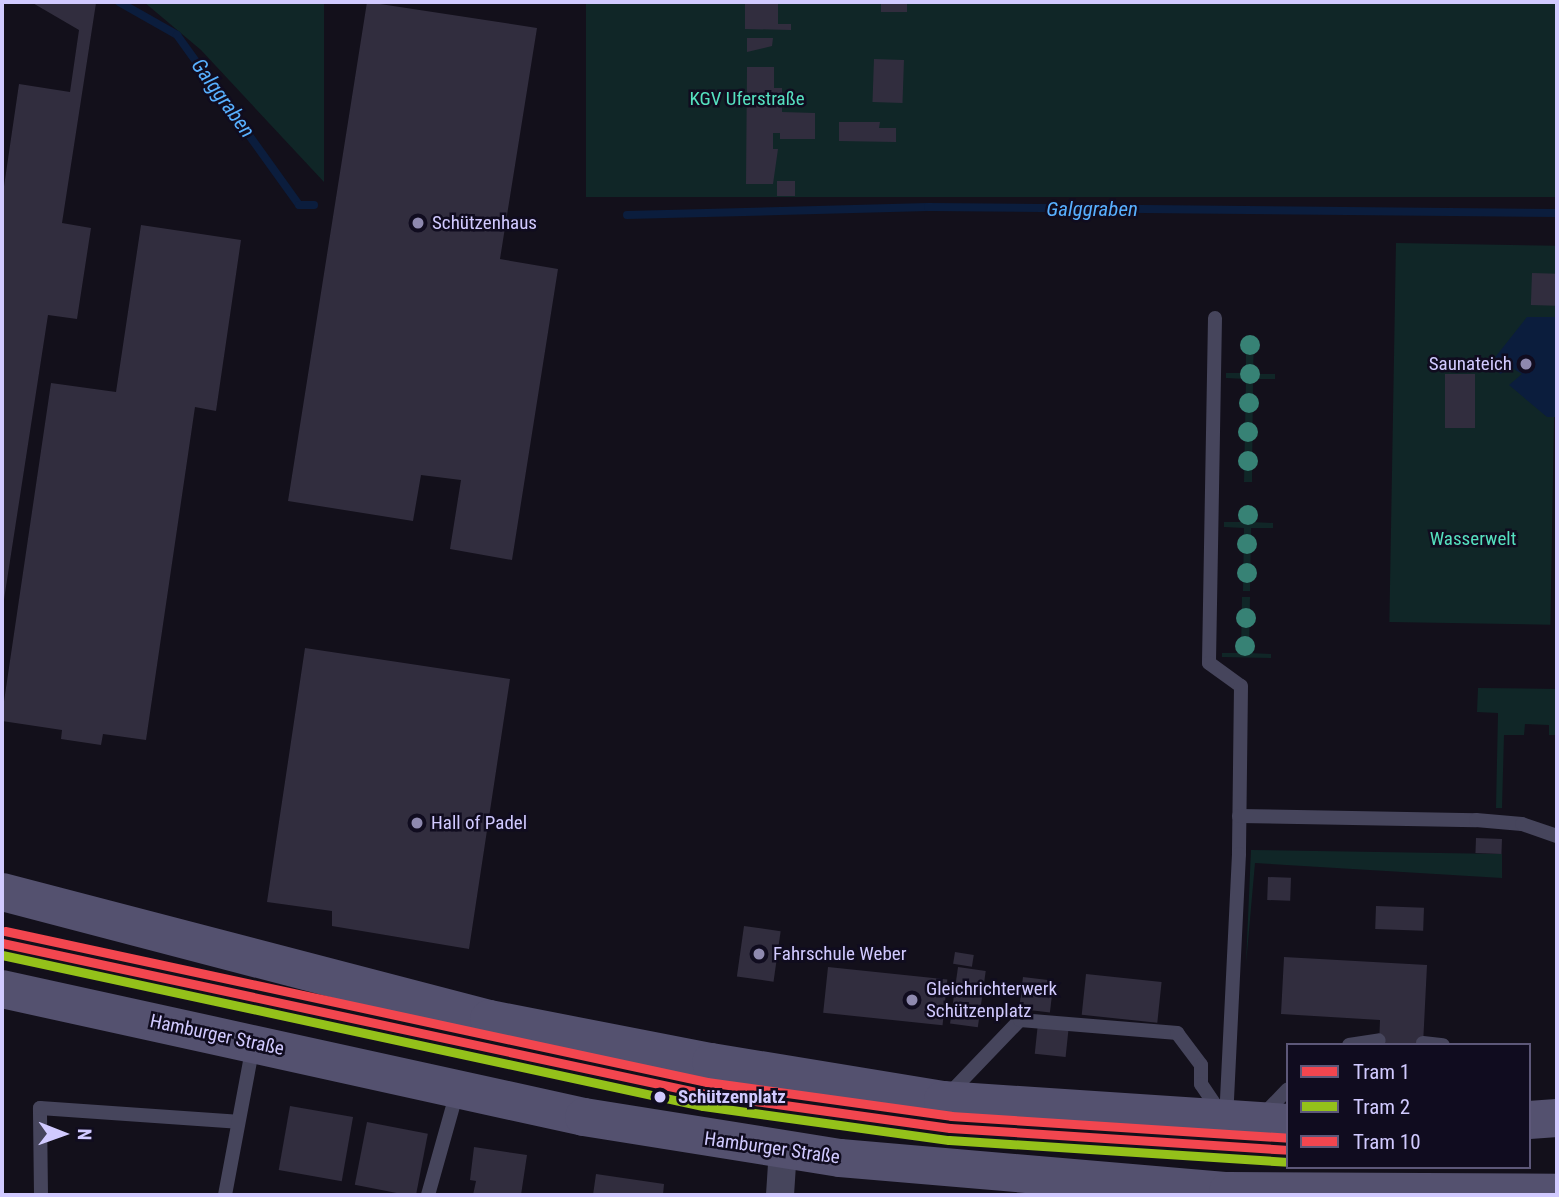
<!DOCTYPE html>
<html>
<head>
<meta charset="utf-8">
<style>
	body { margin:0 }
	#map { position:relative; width:1559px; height:1197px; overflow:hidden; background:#13101b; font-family:"Roboto Condensed",sans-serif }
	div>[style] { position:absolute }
	.green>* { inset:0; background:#102627; transform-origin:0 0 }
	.water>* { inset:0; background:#0b1d3d }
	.stream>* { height:8px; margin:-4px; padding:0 4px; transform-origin:4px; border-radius:4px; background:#0b1d3d }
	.building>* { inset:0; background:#312d3e; transform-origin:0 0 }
	.service>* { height:14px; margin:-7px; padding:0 7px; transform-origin:7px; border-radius:7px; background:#46455c }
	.minor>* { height:28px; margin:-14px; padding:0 14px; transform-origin:14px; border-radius:14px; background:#46455c }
	.secondary>* { height:38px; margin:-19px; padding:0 19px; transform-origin:19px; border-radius:19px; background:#54516f }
	.tram-1>* { height:9px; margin:-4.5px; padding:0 4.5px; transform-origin:4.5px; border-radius:4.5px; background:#f2464f }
	.tram-2>* { height:9px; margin:-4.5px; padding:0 4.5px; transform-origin:4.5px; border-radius:4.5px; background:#94c11a }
	.tram-3>* { height:9px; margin:-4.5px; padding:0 4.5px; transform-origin:4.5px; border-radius:4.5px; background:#f2464f }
	.trees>* { width:20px; height:20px; margin:-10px; border-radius:50%; background:#378275 }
	.dots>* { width:19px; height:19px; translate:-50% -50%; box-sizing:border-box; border:4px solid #100c1f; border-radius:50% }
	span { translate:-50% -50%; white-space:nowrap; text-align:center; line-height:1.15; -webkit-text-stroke:5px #100c1f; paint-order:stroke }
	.park-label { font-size:19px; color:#55e0bf }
	.poi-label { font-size:19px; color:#d1caff }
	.left { translate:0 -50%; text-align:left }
	.right { translate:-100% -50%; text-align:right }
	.street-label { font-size:19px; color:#d1caff }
	.stop-label { font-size:19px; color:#d1caff; font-weight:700 }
	.water-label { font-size:21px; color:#58b0ff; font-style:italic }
	.frame { position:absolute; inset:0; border:4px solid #d1caff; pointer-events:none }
	.legend { position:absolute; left:1286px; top:1043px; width:245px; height:126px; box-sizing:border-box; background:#100c1f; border:2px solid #5d5879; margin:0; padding:9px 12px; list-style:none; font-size:21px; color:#d1caff }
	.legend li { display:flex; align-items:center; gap:14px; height:35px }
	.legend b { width:35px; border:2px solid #5d5879 }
	.north { position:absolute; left:28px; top:1099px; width:70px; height:70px; -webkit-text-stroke:5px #100c1f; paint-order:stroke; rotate:91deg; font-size:19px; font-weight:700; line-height:28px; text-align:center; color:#d1caff }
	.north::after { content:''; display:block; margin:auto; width:24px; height:32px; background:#d1caff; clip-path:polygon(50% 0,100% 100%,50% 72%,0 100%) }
</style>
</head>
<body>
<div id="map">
	<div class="green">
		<i style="clip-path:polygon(144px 2px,324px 2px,324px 182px,201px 50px)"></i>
		<i style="left:586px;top:2px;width:971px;height:195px"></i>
		<i style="left:1396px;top:243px;width:161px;height:379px;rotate:1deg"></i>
		<i style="clip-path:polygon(1246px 337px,1254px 337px,1253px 374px,1275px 374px,1275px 379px,1253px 379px,1252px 482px,1244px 482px,1246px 379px,1226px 378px,1226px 373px,1246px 373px)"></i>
		<i style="clip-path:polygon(1244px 508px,1251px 508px,1251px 522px,1273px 523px,1273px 528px,1251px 528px,1250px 591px,1243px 591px,1244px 528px,1224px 527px,1224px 522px,1244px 522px)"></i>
		<i style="clip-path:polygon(1242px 597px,1250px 597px,1249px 653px,1271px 654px,1271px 658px,1222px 657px,1222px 653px,1241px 653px)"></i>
		<i style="clip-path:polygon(1478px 688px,1557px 689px,1557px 735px,1549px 735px,1549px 725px,1525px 724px,1524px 735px,1504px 735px,1502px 808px,1496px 808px,1498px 713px,1477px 712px)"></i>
		<i style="clip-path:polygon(1251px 850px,1502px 854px,1502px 878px,1255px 863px,1246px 964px)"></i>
	</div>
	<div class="water">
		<i style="clip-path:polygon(1527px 317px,1557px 317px,1557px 417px,1547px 417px,1509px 385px,1522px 374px,1512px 368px,1500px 374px,1493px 360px)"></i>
	</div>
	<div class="stream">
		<i style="left:119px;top:2px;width:67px;rotate:29.6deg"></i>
		<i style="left:177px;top:35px;width:209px;rotate:54.3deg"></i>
		<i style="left:299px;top:205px;width:15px"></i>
		<i style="left:627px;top:215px;width:301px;rotate:-1.5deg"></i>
		<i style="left:928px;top:207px;width:629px;rotate:0.55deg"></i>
	</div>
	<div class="building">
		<i style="clip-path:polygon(31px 2px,96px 3px,62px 223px,91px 228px,77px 319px,48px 315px,3px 606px,2px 200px,19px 84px,70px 92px,79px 30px)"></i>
		<i style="clip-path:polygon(367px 2px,537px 28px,500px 259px,558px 269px,512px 560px,450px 549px,461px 480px,421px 475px,413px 521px,288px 501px)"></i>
		<i style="clip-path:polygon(745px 2px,778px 2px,778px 24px,791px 24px,791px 30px,745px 29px)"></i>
		<i style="left:881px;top:2px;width:26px;height:10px"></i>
		<i style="clip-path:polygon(747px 38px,773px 38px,772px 46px,747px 52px)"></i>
		<i style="left:874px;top:59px;width:30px;height:43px;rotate:2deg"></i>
		<i style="clip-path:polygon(747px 67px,774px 67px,774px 88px,782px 88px,782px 112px,815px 113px,815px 139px,780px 139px,780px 133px,773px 133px,773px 149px,778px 149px,773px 184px,746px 184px)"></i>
		<i style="clip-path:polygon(839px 122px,880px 122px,879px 128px,896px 128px,896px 142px,839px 141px)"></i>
		<i style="left:777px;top:181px;width:18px;height:15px"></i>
		<i style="clip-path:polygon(141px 225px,241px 240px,216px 411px,195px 407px,146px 740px,103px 734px,101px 745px,61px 739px,62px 730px,2px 721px,2px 715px,51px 383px,116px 392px)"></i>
		<i style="left:1532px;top:273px;width:25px;height:32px;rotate:2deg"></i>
		<i style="left:1445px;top:374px;width:30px;height:54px"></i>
		<i style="clip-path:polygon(305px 648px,510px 679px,469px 949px,332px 926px,332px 911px,267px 902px)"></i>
		<i style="left:1476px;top:838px;width:26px;height:15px;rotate:2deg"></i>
		<i style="left:1268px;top:877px;width:23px;height:23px;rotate:2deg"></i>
		<i style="left:1376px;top:906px;width:48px;height:23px;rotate:2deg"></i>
		<i style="left:744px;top:926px;width:37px;height:51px;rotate:8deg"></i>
		<i style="left:955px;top:952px;width:19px;height:12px;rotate:9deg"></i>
		<i style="clip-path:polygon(1284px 957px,1427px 965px,1423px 1045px,1379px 1045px,1380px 1020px,1281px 1014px)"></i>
		<i style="left:828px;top:967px;width:120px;height:46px;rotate:6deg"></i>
		<i style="left:958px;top:967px;width:28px;height:57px;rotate:8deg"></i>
		<i style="left:1086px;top:974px;width:76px;height:41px;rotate:6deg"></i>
		<i style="left:1023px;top:977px;width:31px;height:32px;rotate:7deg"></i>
		<i style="left:1038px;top:1023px;width:31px;height:31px;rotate:6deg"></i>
		<i style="left:290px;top:1106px;width:64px;height:65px;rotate:10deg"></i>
		<i style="left:367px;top:1122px;width:62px;height:64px;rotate:11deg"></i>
		<i style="clip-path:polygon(474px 1147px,527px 1155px,521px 1195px,473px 1195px,476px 1181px,470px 1180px)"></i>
		<i style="clip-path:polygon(596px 1174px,664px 1184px,663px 1195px,593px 1195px)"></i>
	</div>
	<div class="service">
		<i style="left:1215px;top:318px;width:345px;rotate:91deg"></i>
		<i style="left:1209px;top:663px;width:39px;rotate:36deg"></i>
		<i style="left:1241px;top:686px;width:168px;rotate:90.7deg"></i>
		<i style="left:1239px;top:854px;width:263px;rotate:92.8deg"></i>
		<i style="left:1239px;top:816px;width:237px;rotate:1deg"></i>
		<i style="left:1476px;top:820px;width:46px;rotate:5deg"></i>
		<i style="left:1522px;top:824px;width:37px;rotate:19deg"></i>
		<i style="left:1423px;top:1043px;width:20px;rotate:6deg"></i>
		<i style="left:1349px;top:1045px;width:30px;rotate:-9deg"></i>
		<i style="left:948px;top:1095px;width:104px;rotate:-46.2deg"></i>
		<i style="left:1020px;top:1020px;width:158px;rotate:4.7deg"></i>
		<i style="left:1177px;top:1033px;width:40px;rotate:53deg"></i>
		<i style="left:1201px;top:1065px;width:19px;rotate:90deg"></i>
		<i style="left:1201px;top:1084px;width:37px;rotate:56deg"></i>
		<i style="left:1262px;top:1116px;width:37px;rotate:-46deg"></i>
		<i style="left:41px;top:1195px;width:87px;rotate:-90.7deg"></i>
		<i style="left:40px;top:1108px;width:198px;rotate:4deg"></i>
		<i style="left:225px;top:1195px;width:153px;rotate:-79.4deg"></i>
		<i style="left:428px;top:1195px;width:107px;rotate:-74.3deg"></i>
	</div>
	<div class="minor">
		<i style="left:780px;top:1195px;width:46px;rotate:-86.3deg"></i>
	</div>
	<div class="secondary">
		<i style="left:2px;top:892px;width:503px;rotate:14.62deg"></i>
		<i style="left:489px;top:1019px;width:226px;rotate:11deg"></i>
		<i style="left:711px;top:1062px;width:235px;rotate:9.3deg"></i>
		<i style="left:943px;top:1100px;width:346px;rotate:3.8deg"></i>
		<i style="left:2px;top:989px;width:596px;rotate:12.4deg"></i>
		<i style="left:584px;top:1117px;width:259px;rotate:9.1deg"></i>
		<i style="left:840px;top:1158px;width:389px;rotate:4.9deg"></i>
		<i style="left:1228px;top:1191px;width:329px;rotate:0.3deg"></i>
		<i style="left:1529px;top:1120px;width:28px;rotate:-4deg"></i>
	</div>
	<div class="tram-1">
		<i style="left:2px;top:943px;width:719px;rotate:12.12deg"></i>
		<i style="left:705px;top:1094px;width:247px;rotate:7.9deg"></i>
		<i style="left:950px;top:1128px;width:339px;rotate:3.7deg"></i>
	</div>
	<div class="tram-2">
		<i style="left:2px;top:955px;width:717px;rotate:12.16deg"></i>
		<i style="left:703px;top:1106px;width:248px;rotate:7.9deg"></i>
		<i style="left:949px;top:1140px;width:339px;rotate:3.7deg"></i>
	</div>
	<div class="tram-3">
		<i style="left:5px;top:931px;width:718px;rotate:12.14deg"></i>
		<i style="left:707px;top:1082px;width:246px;rotate:7.9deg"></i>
		<i style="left:951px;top:1116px;width:338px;rotate:3.7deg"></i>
	</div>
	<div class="trees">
		<i style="left:1250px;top:345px"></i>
		<i style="left:1250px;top:374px"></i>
		<i style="left:1249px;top:403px"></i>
		<i style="left:1248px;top:432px"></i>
		<i style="left:1248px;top:461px"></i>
		<i style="left:1248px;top:515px"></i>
		<i style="left:1247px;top:544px"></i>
		<i style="left:1247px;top:573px"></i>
		<i style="left:1246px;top:618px"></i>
		<i style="left:1245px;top:646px"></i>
	</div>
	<div class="dots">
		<i style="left:418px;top:223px;background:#8e89af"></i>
		<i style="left:1526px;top:364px;background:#8e89af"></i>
		<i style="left:417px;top:823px;background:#8e89af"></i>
		<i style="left:759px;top:954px;background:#8e89af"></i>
		<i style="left:912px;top:1000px;background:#8e89af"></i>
		<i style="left:660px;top:1097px;background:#d1caff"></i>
	</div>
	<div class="park-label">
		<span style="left:747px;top:99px">KGV Uferstraße</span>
		<span style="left:1473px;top:539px">Wasserwelt</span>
	</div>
	<div class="poi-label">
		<span class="left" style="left:432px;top:223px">Schützenhaus</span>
		<span class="right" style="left:1512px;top:364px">Saunateich</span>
		<span class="left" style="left:431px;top:823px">Hall of Padel</span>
		<span class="left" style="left:773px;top:954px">Fahrschule Weber</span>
		<span class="left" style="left:926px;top:1000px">Gleichrichterwerk<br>Schützenplatz</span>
	</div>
	<div class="street-label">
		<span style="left:217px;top:1035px;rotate:12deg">Hamburger Straße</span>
		<span style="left:772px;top:1148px;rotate:8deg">Hamburger Straße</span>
	</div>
	<div class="stop-label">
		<span class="left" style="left:678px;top:1097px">Schützenplatz</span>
	</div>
	<div class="water-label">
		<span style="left:223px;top:98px;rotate:54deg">Galggraben</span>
		<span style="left:1092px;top:209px">Galggraben</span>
	</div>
	<div class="frame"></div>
	<ul class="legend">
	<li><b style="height:9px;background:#f2464f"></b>Tram 1</li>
	<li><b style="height:9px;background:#94c11a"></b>Tram 2</li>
	<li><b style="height:9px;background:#f2464f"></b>Tram 10</li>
	</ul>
	<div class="north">N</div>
</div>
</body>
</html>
